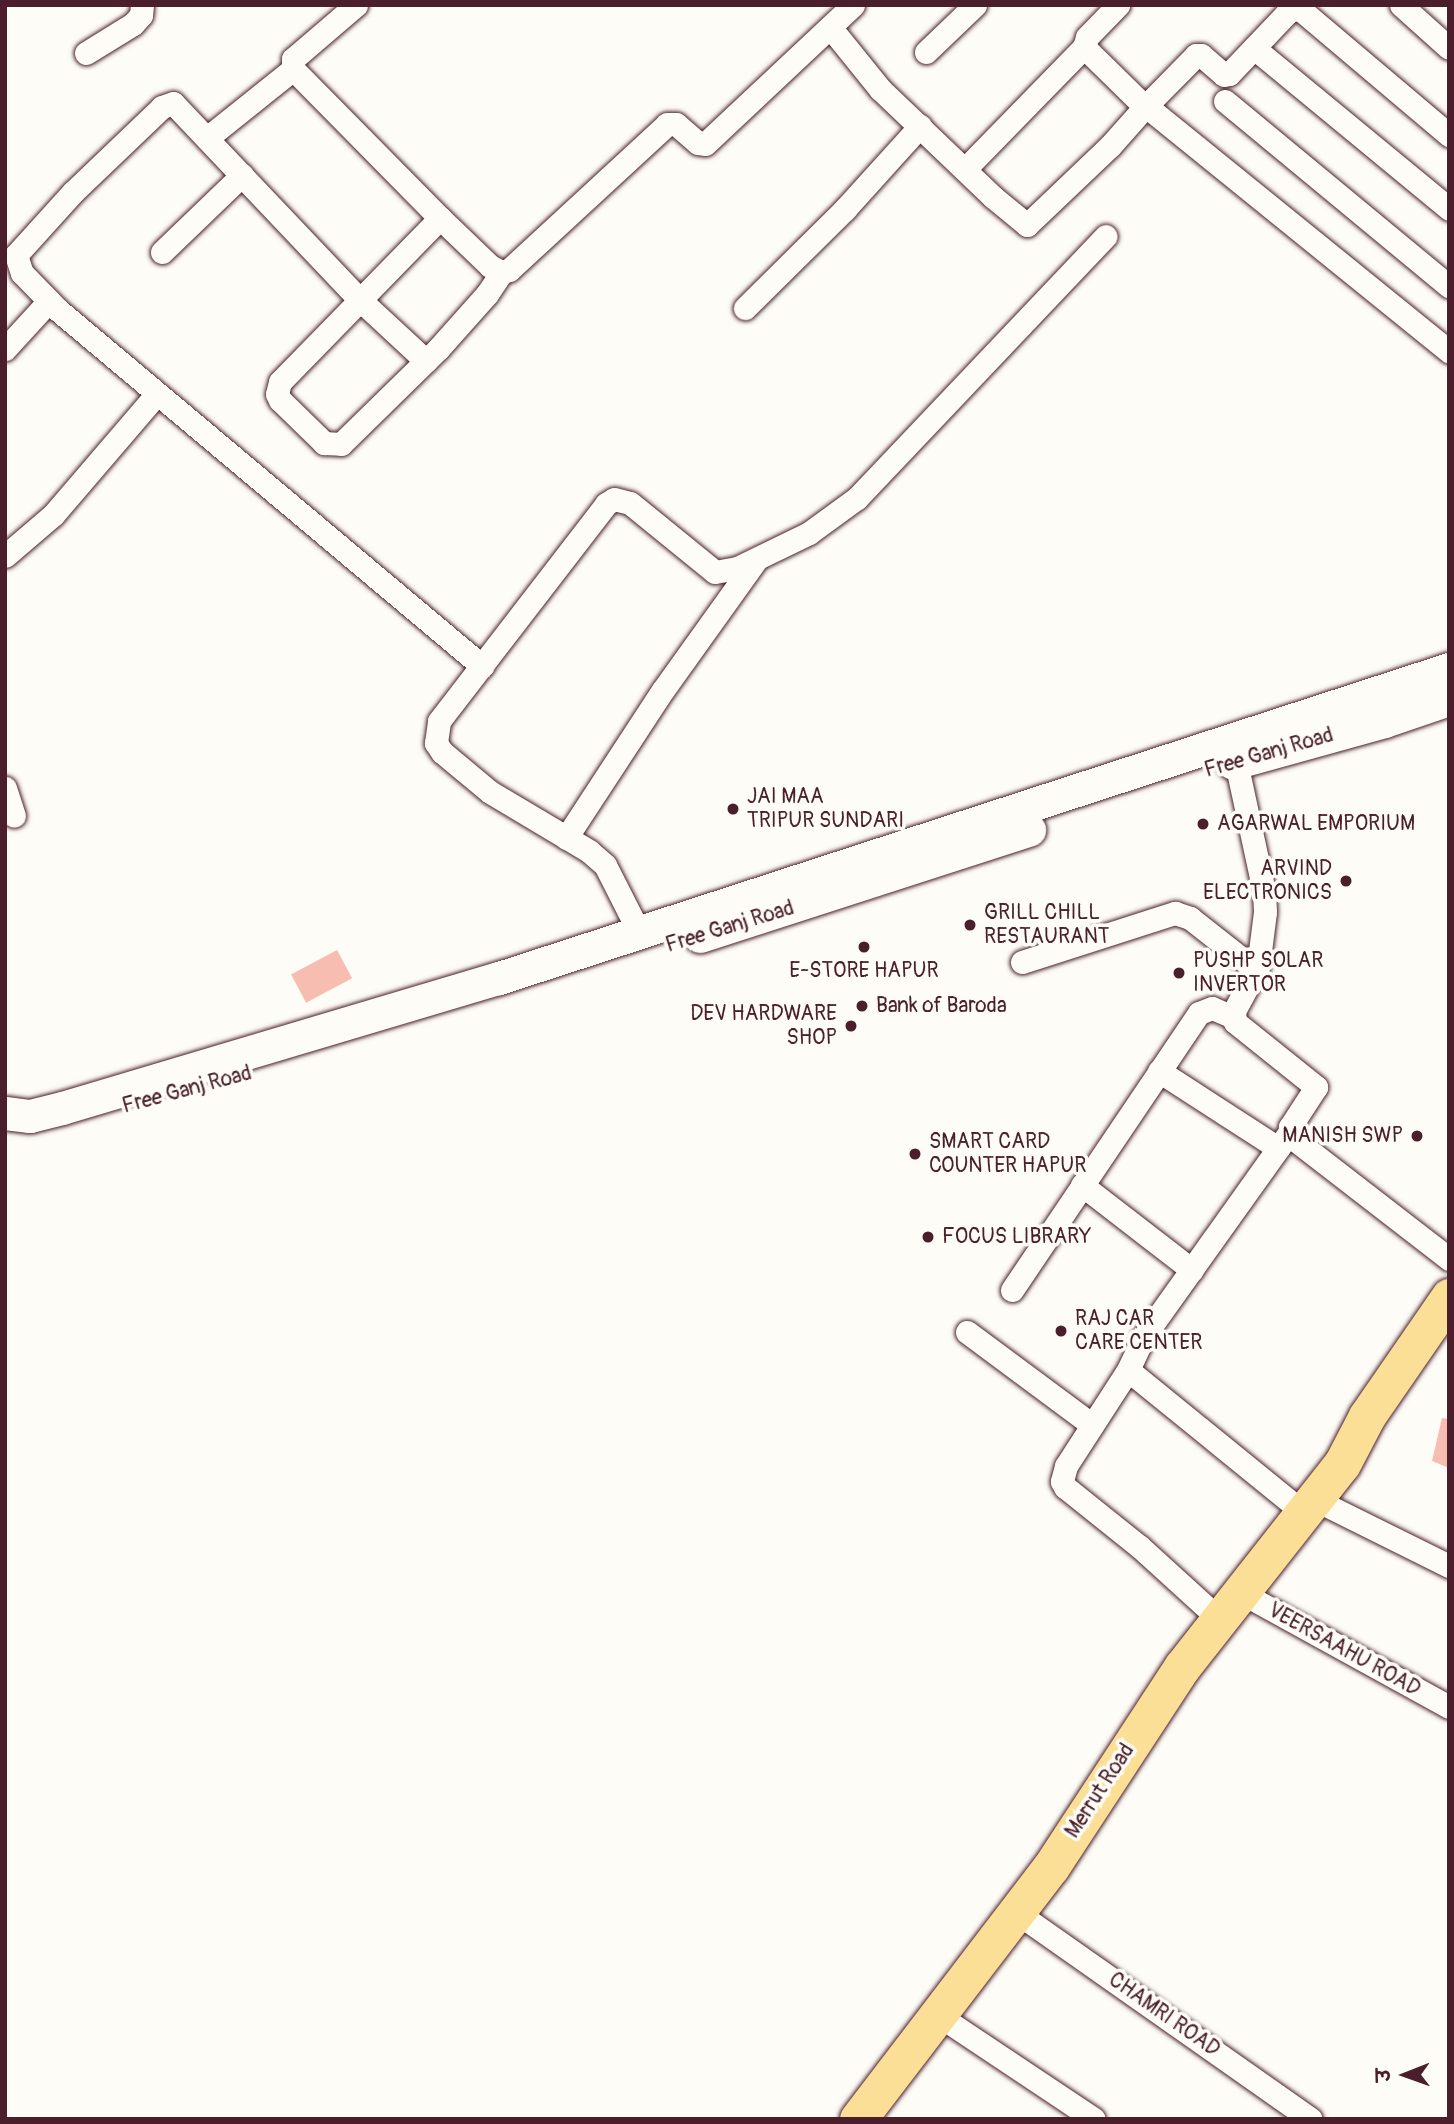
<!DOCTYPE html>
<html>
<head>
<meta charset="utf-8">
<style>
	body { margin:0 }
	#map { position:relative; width:1454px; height:2124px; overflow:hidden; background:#fdfcf7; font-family:Pangolin,"Playpen Sans Deva",sans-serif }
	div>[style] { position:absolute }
	.building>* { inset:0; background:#f7bdb0; transform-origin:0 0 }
	.roads { filter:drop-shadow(0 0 2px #4a1f2b) drop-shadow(0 0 2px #4a1f2b) }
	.street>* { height:23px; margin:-11.5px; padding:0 11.5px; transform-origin:11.5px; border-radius:11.5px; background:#fdfcf7 }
	.secondary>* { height:33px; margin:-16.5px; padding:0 16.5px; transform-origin:16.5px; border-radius:16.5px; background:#fdfcf7 }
	.primary>* { height:37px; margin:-18.5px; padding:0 18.5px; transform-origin:18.5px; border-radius:18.5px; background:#fbdf96 }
	.dots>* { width:19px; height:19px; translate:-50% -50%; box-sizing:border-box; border:4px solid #fdfcf7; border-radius:50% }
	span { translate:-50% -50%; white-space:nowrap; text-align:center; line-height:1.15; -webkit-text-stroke:7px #fdfcf7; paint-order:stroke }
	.street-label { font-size:21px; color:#4a1f2b }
	.poi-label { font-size:21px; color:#4a1f2b }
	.left { translate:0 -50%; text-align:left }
	.right { translate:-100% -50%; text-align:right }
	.frame { position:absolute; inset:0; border:7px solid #4a1f2b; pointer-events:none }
	.north { position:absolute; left:1370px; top:2040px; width:70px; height:70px; -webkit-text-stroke:5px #fdfcf7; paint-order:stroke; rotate:269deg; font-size:19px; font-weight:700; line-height:28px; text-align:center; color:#4a1f2b }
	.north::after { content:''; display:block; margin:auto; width:24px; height:32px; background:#4a1f2b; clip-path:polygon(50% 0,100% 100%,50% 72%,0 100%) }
</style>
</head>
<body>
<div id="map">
	<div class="building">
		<i style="left:337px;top:950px;width:32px;height:52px;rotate:62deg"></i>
		<i style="clip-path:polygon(1442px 1418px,1449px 1419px,1449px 1468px,1432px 1461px)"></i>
	</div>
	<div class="roads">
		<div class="street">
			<i style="left:356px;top:5px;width:83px;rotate:139.4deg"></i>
			<i style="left:293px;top:59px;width:10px;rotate:90deg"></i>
			<i style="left:293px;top:69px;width:209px;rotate:45.4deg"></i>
			<i style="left:440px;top:218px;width:69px;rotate:43.8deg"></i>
			<i style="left:490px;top:266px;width:13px;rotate:27deg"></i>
			<i style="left:502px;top:272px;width:7px;rotate:-16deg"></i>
			<i style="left:509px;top:270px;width:215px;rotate:-42.7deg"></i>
			<i style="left:667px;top:124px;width:9px"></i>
			<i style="left:676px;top:124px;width:29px;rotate:41deg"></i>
			<i style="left:698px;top:143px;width:7px;rotate:8deg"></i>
			<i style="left:705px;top:144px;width:203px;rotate:-43.2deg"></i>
			<i style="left:1401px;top:5px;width:64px;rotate:41.9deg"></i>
			<i style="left:830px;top:27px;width:80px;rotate:51.1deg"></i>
			<i style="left:880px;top:89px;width:156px;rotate:43.7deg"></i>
			<i style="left:993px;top:197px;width:44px;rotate:39.5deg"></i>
			<i style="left:1027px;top:225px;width:115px;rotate:-43.6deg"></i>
			<i style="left:1110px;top:146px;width:48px;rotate:-48.4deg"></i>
			<i style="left:1142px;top:110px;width:7px;rotate:-98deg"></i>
			<i style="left:1141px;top:103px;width:80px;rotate:-135.5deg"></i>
			<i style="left:1084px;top:47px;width:10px;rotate:-73deg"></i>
			<i style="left:1087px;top:37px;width:45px;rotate:-45.9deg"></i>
			<i style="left:1254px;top:48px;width:253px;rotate:39.5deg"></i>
			<i style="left:926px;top:52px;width:68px;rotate:-43.8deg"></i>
			<i style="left:86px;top:53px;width:55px;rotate:-31.7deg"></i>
			<i style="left:133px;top:24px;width:12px;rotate:-48deg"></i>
			<i style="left:141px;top:15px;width:10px;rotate:-84deg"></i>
			<i style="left:1225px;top:101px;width:291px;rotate:39.6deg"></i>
			<i style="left:1146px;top:106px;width:390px;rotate:39deg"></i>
			<i style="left:1142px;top:110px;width:77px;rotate:-45.5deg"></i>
			<i style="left:1196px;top:55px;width:5px"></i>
			<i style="left:1201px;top:55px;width:30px;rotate:41deg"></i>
			<i style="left:1224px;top:75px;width:5px;rotate:-11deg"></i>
			<i style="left:1229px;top:74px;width:83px;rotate:-46.5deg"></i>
			<i style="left:1286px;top:14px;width:8px;rotate:-40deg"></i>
			<i style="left:1292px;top:9px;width:9px;rotate:6deg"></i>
			<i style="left:1301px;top:10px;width:194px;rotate:40.2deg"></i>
			<i style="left:207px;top:138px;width:110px;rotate:-38.7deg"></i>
			<i style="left:965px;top:169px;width:170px;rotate:-45.7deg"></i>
			<i style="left:440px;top:218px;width:229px;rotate:134.3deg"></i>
			<i style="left:280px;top:382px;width:12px;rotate:104deg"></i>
			<i style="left:277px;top:394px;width:7px;rotate:63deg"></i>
			<i style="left:280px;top:400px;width:62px;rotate:44.3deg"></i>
			<i style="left:324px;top:443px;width:17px;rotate:3deg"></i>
			<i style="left:341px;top:444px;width:136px;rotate:-44.4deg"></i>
			<i style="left:438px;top:349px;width:74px;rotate:-48.3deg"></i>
			<i style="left:487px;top:294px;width:27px;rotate:-56deg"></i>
			<i style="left:162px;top:252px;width:111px;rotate:-43.9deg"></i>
			<i style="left:745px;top:308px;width:141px;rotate:-44.7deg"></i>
			<i style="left:845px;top:209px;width:112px;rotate:-47.9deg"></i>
			<i style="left:5px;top:349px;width:65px;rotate:-47.5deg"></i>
			<i style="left:426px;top:361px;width:91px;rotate:-137.2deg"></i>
			<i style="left:359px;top:299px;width:270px;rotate:-133.5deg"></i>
			<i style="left:173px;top:103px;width:12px;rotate:160deg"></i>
			<i style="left:162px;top:107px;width:123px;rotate:136.3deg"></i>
			<i style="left:73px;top:192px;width:85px;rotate:132.1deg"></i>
			<i style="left:16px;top:255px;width:19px;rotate:72deg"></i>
			<i style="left:22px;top:273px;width:52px;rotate:45.8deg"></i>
			<i style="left:58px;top:310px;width:554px;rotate:40.02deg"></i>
			<i style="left:5px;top:556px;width:63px;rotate:-40.5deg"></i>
			<i style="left:53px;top:515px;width:158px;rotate:-49.4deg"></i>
			<i style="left:1236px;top:762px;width:133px;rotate:77.8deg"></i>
			<i style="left:1264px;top:892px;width:20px;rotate:87deg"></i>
			<i style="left:1265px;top:912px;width:55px;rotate:97.3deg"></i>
			<i style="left:1258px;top:967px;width:50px;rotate:118.6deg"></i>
			<i style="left:1234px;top:1011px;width:11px;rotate:85deg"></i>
			<i style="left:1235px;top:1022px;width:104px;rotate:38.7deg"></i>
			<i style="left:1316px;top:1087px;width:48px;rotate:123deg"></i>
			<i style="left:1290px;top:1127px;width:9px;rotate:90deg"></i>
			<i style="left:1290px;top:1136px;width:201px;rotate:37.7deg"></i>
			<i style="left:5px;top:788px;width:29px;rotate:72deg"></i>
			<i style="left:566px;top:838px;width:177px;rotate:-56.8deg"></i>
			<i style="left:663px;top:690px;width:160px;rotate:-54.4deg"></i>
			<i style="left:639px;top:932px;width:75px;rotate:-116.9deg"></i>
			<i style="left:605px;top:865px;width:21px;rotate:-139deg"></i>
			<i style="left:589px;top:851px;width:115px;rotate:-149.2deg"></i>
			<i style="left:490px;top:792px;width:62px;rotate:-140.2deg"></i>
			<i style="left:442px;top:752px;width:11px;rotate:-124deg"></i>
			<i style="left:436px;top:743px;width:22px;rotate:-82deg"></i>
			<i style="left:439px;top:721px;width:274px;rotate:-52.4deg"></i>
			<i style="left:606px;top:504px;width:9px;rotate:-32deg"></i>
			<i style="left:614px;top:499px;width:16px;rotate:14deg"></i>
			<i style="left:630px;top:503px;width:109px;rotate:39.1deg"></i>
			<i style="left:715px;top:572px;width:22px;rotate:-10deg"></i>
			<i style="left:737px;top:568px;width:80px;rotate:-25.9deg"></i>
			<i style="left:809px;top:533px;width:59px;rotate:-36.1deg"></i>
			<i style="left:857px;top:498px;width:361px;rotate:-46.5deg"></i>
			<i style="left:1022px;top:962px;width:161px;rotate:-17.8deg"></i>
			<i style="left:1175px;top:913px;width:16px;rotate:18deg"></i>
			<i style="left:1190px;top:918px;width:84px;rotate:38.2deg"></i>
			<i style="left:1159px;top:1071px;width:142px;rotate:32.9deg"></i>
			<i style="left:1289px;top:1133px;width:252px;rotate:125.5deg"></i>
			<i style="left:1143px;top:1338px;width:35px;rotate:115deg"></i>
			<i style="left:1128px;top:1370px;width:225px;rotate:39.1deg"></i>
			<i style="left:1082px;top:1185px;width:139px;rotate:37.7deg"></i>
			<i style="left:1012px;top:1290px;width:334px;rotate:-56deg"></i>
			<i style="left:1199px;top:1013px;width:14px;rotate:-21deg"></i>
			<i style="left:1212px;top:1008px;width:23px;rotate:23deg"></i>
			<i style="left:967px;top:1332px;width:156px;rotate:36.6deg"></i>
			<i style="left:1128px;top:1370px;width:114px;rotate:122.9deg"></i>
			<i style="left:1066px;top:1466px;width:16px;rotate:105deg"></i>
			<i style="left:1062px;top:1481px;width:7px;rotate:63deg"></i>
			<i style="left:1065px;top:1487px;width:96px;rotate:38.7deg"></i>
			<i style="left:1140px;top:1547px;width:107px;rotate:42.3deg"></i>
			<i style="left:1314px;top:1499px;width:151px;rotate:26.4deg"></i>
			<i style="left:1240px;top:1592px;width:239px;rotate:28.8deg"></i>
			<i style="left:1016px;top:1912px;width:360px;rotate:35.1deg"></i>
			<i style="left:938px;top:2015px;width:187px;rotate:33.7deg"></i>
		</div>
		<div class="secondary">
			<i style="left:1233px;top:763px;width:157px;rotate:-15.5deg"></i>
			<i style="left:1384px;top:721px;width:69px;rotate:-18.7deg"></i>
			<i style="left:700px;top:936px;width:346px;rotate:-17.9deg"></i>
			<i style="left:5px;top:1113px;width:25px;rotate:7deg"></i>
			<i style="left:30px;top:1116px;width:33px;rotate:-14deg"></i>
			<i style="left:62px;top:1108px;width:456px;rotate:-16.6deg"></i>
			<i style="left:499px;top:978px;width:999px;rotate:-18.02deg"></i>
		</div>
		<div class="primary">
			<i style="left:858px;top:2119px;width:317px;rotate:-52.6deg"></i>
			<i style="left:1051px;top:1867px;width:239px;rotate:-56.8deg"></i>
			<i style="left:1182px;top:1667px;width:258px;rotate:-51.8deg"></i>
			<i style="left:1342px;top:1464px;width:54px;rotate:-62.5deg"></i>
			<i style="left:1367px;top:1416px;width:145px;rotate:-55.4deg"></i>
		</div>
	</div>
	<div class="dots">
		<i style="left:733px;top:809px;background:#4a1f2b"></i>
		<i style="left:1203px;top:824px;background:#4a1f2b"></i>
		<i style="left:1346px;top:881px;background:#4a1f2b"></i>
		<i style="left:970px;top:925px;background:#4a1f2b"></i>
		<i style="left:864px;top:947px;background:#4a1f2b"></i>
		<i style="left:1179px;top:973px;background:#4a1f2b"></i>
		<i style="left:862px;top:1006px;background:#4a1f2b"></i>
		<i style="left:851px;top:1026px;background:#4a1f2b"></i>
		<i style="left:1417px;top:1136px;background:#4a1f2b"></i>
		<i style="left:915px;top:1154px;background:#4a1f2b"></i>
		<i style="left:928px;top:1237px;background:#4a1f2b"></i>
		<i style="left:1061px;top:1331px;background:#4a1f2b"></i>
	</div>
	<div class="street-label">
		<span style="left:1269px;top:753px;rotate:-16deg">Free Ganj Road</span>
		<span style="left:730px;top:927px;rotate:-17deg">Free Ganj Road</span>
		<span style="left:187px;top:1090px;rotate:-15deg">Free Ganj Road</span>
		<span style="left:1344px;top:1650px;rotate:29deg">VEERSAAHU ROAD</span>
		<span style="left:1100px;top:1791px;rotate:-57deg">Merrut Road</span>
		<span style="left:1164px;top:2015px;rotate:35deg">CHAMRI ROAD</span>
	</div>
	<div class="poi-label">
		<span class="left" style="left:747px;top:809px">JAI MAA<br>TRIPUR SUNDARI</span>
		<span class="left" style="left:1217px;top:824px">AGARWAL EMPORIUM</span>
		<span class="right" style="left:1332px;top:881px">ARVIND<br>ELECTRONICS</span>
		<span class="left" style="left:984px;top:925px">GRILL CHILL<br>RESTAURANT</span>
		<span class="left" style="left:1193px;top:973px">PUSHP SOLAR<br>INVERTOR</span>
		<span style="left:864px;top:971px">E-STORE HAPUR</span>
		<span class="left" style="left:876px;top:1006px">Bank of Baroda</span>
		<span class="right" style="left:837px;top:1026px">DEV HARDWARE<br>SHOP</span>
		<span class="right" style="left:1403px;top:1136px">MANISH SWP</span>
		<span class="left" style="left:929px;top:1154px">SMART CARD<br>COUNTER HAPUR</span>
		<span class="left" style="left:942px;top:1237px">FOCUS LIBRARY</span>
		<span class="left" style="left:1075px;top:1331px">RAJ CAR<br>CARE CENTER</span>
	</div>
	<div class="frame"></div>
	<div class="north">उ</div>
</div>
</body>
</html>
